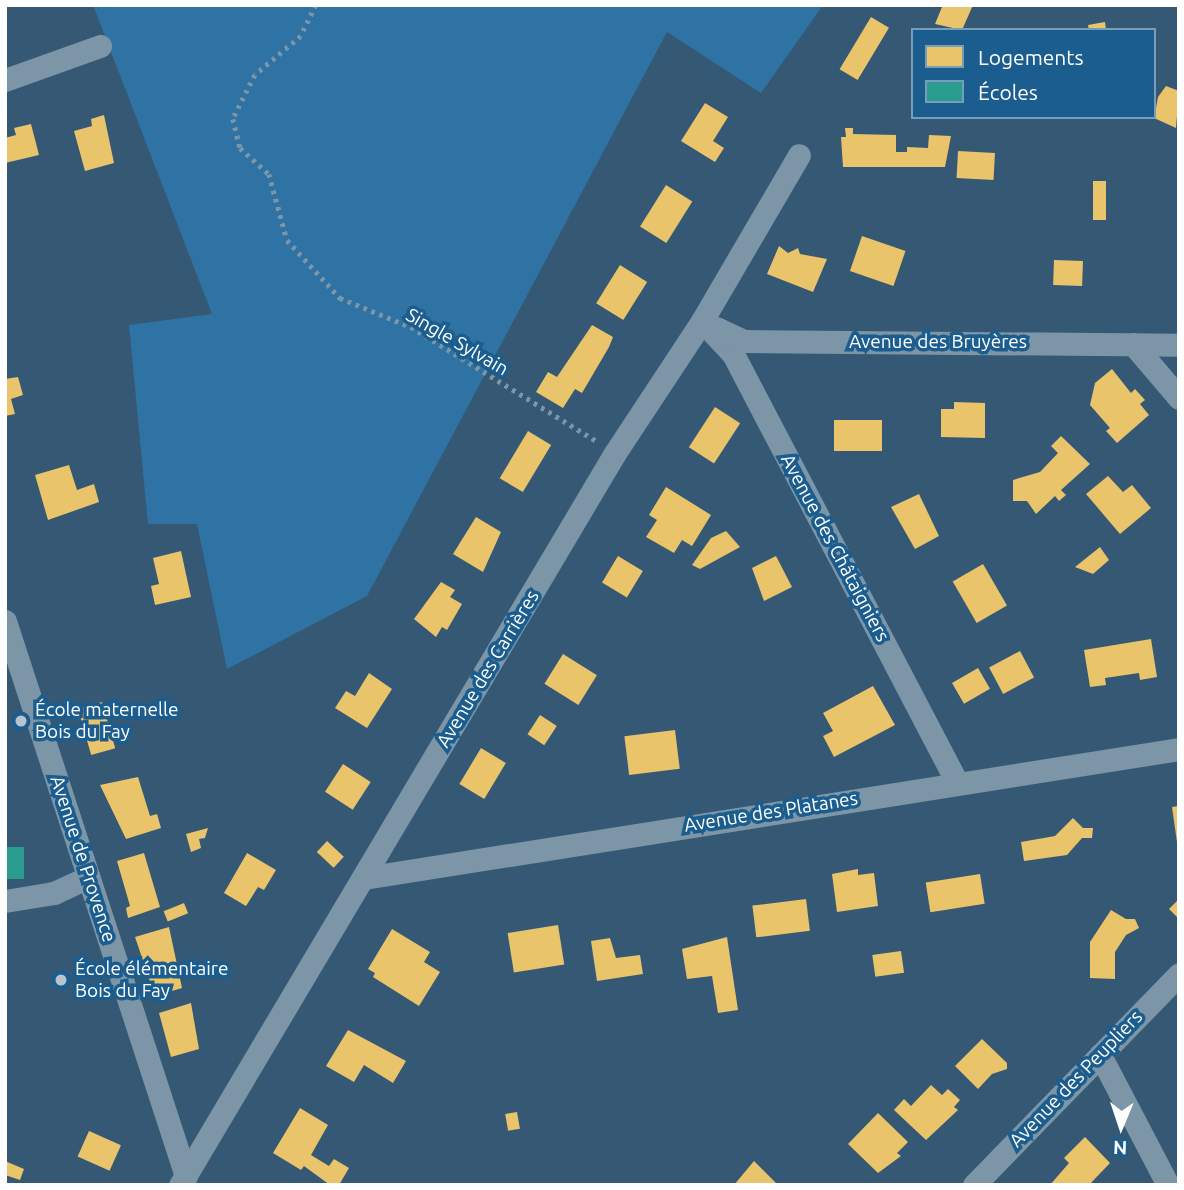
<!DOCTYPE html>
<html>
<head>
<meta charset="utf-8">
<style>
	body { margin:0 }
	#map { position:relative; width:1184px; height:1190px; overflow:hidden; background:#355974; font-family:Ubuntu,sans-serif }
	div>[style] { position:absolute }
	.green>* { inset:0; background:#2f73a4 }
	.homes>* { inset:0; background:#e9c46a; transform-origin:0 0 }
	.schools>* { inset:0; background:#2a9d8f; transform-origin:0 0 }
	.path>* { height:4.5px; margin-top:-2.25px; transform-origin:0; background:repeating-linear-gradient(90deg,#7c95a7 0 3.5px,transparent 0 8.5px) }
	.minor>* { height:23px; margin:-11.5px; padding:0 11.5px; transform-origin:11.5px; border-radius:11.5px; background:#7c95a7 }
	.dots>* { width:19px; height:19px; translate:-50% -50%; box-sizing:border-box; border:4px solid #1b5d8e; border-radius:50% }
	span { translate:-50% -50%; white-space:nowrap; text-align:center; line-height:1.15; -webkit-text-stroke:7px #1b5d8e; paint-order:stroke }
	.street-label { font-size:19px; color:#fff }
	.poi-label { font-size:19px; color:#fff }
	.left { translate:0 -50%; text-align:left }
	.frame { position:absolute; inset:0; border:7px solid #fff; pointer-events:none }
	.legend { position:absolute; left:911px; top:28px; width:245px; height:91px; box-sizing:border-box; background:#1b5d8e; border:2px solid #769ebb; margin:0; padding:9px 12px; list-style:none; font-size:21px; color:#fff }
	.legend li { display:flex; align-items:center; gap:14px; height:35px }
	.legend b { width:35px; border:2px solid #769ebb }
	.north { position:absolute; left:1086px; top:1092px; width:70px; height:70px; -webkit-text-stroke:5px #1b5d8e; paint-order:stroke; rotate:182deg; font-size:19px; font-weight:700; line-height:28px; text-align:center; color:#fff }
	.north::after { content:''; display:block; margin:auto; width:24px; height:32px; background:#fff; clip-path:polygon(50% 0,100% 100%,50% 72%,0 100%) }
</style>
</head>
<body>
<div id="map">
	<div class="green">
		<i style="clip-path:polygon(93px 5px,823px 5px,761px 93px,667px 32px,367px 596px,227px 669px,197px 524px,148px 524px,129px 325px,212px 314px)"></i>
	</div>
	<div class="homes">
		<i style="clip-path:polygon(973px 5px,962px 30px,935px 24px,942px 7px,937px 5px)"></i>
		<i style="left:871px;top:17px;width:21px;height:61px;rotate:31deg"></i>
		<i style="clip-path:polygon(1105px 22px,1106px 30px,1089px 30px,1088px 25px)"></i>
		<i style="clip-path:polygon(1166px 86px,1179px 91px,1176px 128px,1154px 118px,1158px 97px)"></i>
		<i style="clip-path:polygon(705px 103px,728px 117px,713px 141px,724px 148px,715px 162px,681px 141px)"></i>
		<i style="clip-path:polygon(104px 115px,114px 163px,85px 171px,74px 131px,92px 126px,91px 119px)"></i>
		<i style="clip-path:polygon(31px 124px,39px 155px,5px 163px,5px 138px,16px 135px,14px 128px)"></i>
		<i style="clip-path:polygon(845px 128px,853px 128px,853px 134px,896px 135px,896px 152px,907px 152px,907px 147px,928px 148px,929px 135px,951px 136px,945px 167px,843px 167px,841px 137px,846px 137px)"></i>
		<i style="left:958px;top:151px;width:37px;height:27px;rotate:3deg"></i>
		<i style="left:1093px;top:181px;width:13px;height:39px"></i>
		<i style="left:666px;top:185px;width:31px;height:49px;rotate:32deg"></i>
		<i style="left:862px;top:236px;width:46px;height:37px;rotate:19deg"></i>
		<i style="clip-path:polygon(779px 246px,788px 253px,798px 248px,800px 254px,827px 259px,813px 292px,767px 274px)"></i>
		<i style="left:1054px;top:260px;width:29px;height:25px;rotate:2deg"></i>
		<i style="left:620px;top:265px;width:32px;height:45px;rotate:32deg"></i>
		<i style="clip-path:polygon(592px 325px,613px 337px,609px 347px,582px 393px,575px 389px,563px 408px,536px 392px,548px 372px,557px 377px)"></i>
		<i style="clip-path:polygon(1112px 369px,1131px 393px,1135px 389px,1145px 400px,1140px 404px,1149px 415px,1117px 443px,1106px 431px,1110px 428px,1090px 405px,1095px 383px)"></i>
		<i style="clip-path:polygon(18px 377px,23px 395px,11px 399px,15px 414px,5px 416px,5px 379px)"></i>
		<i style="clip-path:polygon(954px 402px,985px 403px,985px 438px,941px 437px,941px 409px,954px 409px)"></i>
		<i style="left:715px;top:407px;width:30px;height:48px;rotate:33deg"></i>
		<i style="left:834px;top:420px;width:48px;height:31px"></i>
		<i style="left:528px;top:431px;width:27px;height:55px;rotate:31deg"></i>
		<i style="clip-path:polygon(1061px 436px,1090px 464px,1061px 490px,1066px 495px,1059px 501px,1055px 496px,1036px 514px,1027px 501px,1013px 501px,1013px 480px,1040px 472px,1058px 453px,1051px 446px)"></i>
		<i style="clip-path:polygon(69px 465px,77px 490px,94px 484px,99px 502px,48px 520px,35px 475px)"></i>
		<i style="clip-path:polygon(1108px 476px,1123px 492px,1132px 485px,1151px 508px,1120px 534px,1086px 494px)"></i>
		<i style="clip-path:polygon(666px 487px,711px 515px,692px 546px,682px 540px,674px 553px,646px 537px,657px 520px,649px 515px)"></i>
		<i style="clip-path:polygon(919px 494px,939px 536px,915px 549px,891px 507px)"></i>
		<i style="clip-path:polygon(476px 517px,501px 532px,483px 572px,453px 554px)"></i>
		<i style="clip-path:polygon(726px 531px,740px 547px,700px 569px,692px 565px,711px 538px)"></i>
		<i style="clip-path:polygon(1100px 547px,1109px 560px,1093px 574px,1075px 567px)"></i>
		<i style="clip-path:polygon(181px 551px,191px 597px,155px 605px,151px 586px,159px 584px,153px 558px)"></i>
		<i style="left:618px;top:556px;width:29px;height:31px;rotate:31deg"></i>
		<i style="clip-path:polygon(776px 556px,792px 587px,764px 601px,752px 568px)"></i>
		<i style="left:983px;top:564px;width:48px;height:35px;rotate:60deg"></i>
		<i style="clip-path:polygon(441px 582px,455px 590px,450px 597px,462px 604px,447px 630px,442px 627px,436px 637px,414px 619px)"></i>
		<i style="clip-path:polygon(1151px 639px,1157px 677px,1140px 680px,1139px 673px,1105px 678px,1106px 685px,1090px 687px,1084px 650px)"></i>
		<i style="left:1020px;top:651px;width:30px;height:35px;rotate:62deg"></i>
		<i style="left:563px;top:654px;width:40px;height:35px;rotate:32deg"></i>
		<i style="left:978px;top:668px;width:24px;height:30px;rotate:60deg"></i>
		<i style="clip-path:polygon(369px 673px,392px 689px,367px 728px,335px 708px,346px 691px,355px 696px)"></i>
		<i style="clip-path:polygon(873px 686px,895px 725px,834px 757px,823px 736px,833px 731px,823px 713px)"></i>
		<i style="left:102px;top:702px;width:48px;height:25px;rotate:74deg"></i>
		<i style="left:540px;top:715px;width:20px;height:23px;rotate:33deg"></i>
		<i style="left:675px;top:730px;width:39px;height:51px;rotate:83deg"></i>
		<i style="left:481px;top:748px;width:29px;height:42px;rotate:31deg"></i>
		<i style="left:343px;top:764px;width:33px;height:33px;rotate:33deg"></i>
		<i style="clip-path:polygon(138px 777px,150px 816px,157px 814px,161px 828px,126px 839px,100px 785px)"></i>
		<i style="clip-path:polygon(1179px 806px,1179px 841px,1177px 842px,1172px 807px)"></i>
		<i style="clip-path:polygon(1073px 818px,1083px 828px,1093px 828px,1092px 838px,1082px 838px,1067px 855px,1024px 861px,1021px 842px,1055px 836px)"></i>
		<i style="clip-path:polygon(208px 828px,205px 838px,199px 839px,201px 848px,191px 852px,186px 834px)"></i>
		<i style="left:327px;top:841px;width:23px;height:15px;rotate:43deg"></i>
		<i style="clip-path:polygon(144px 853px,160px 907px,128px 918px,126px 908px,130px 906px,117px 861px)"></i>
		<i style="clip-path:polygon(247px 853px,276px 870px,264px 890px,258px 887px,246px 906px,224px 893px)"></i>
		<i style="clip-path:polygon(858px 869px,858px 875px,874px 873px,878px 906px,837px 912px,832px 874px)"></i>
		<i style="left:980px;top:874px;width:30px;height:55px;rotate:81deg"></i>
		<i style="left:806px;top:899px;width:32px;height:54px;rotate:83deg"></i>
		<i style="clip-path:polygon(1179px 899px,1179px 919px,1169px 909px)"></i>
		<i style="left:184px;top:903px;width:11px;height:22px;rotate:68deg"></i>
		<i style="clip-path:polygon(1111px 910px,1126px 919px,1135px 919px,1139px 928px,1126px 935px,1115px 952px,1115px 979px,1090px 978px,1090px 942px)"></i>
		<i style="left:558px;top:925px;width:40px;height:51px;rotate:81deg"></i>
		<i style="clip-path:polygon(169px 927px,182px 988px,155px 996px,135px 937px)"></i>
		<i style="clip-path:polygon(392px 929px,430px 952px,424px 962px,440px 972px,419px 1006px,373px 977px,375px 973px,368px 969px)"></i>
		<i style="clip-path:polygon(727px 937px,738px 1010px,718px 1013px,712px 976px,687px 979px,682px 949px)"></i>
		<i style="clip-path:polygon(610px 938px,616px 958px,640px 955px,643px 974px,597px 981px,591px 941px)"></i>
		<i style="left:901px;top:951px;width:22px;height:29px;rotate:82deg"></i>
		<i style="clip-path:polygon(191px 1003px,199px 1049px,171px 1057px,159px 1013px)"></i>
		<i style="clip-path:polygon(348px 1030px,406px 1061px,393px 1083px,364px 1065px,354px 1082px,326px 1066px)"></i>
		<i style="clip-path:polygon(982px 1039px,1007px 1063px,1007px 1069px,992px 1074px,978px 1089px,955px 1066px)"></i>
		<i style="clip-path:polygon(931px 1085px,942px 1095px,948px 1089px,960px 1100px,954px 1107px,958px 1110px,926px 1140px,894px 1110px,904px 1099px,911px 1106px)"></i>
		<i style="clip-path:polygon(300px 1108px,328px 1125px,311px 1155px,329px 1166px,334px 1159px,349px 1168px,339px 1185px,330px 1185px,304px 1166px,301px 1170px,273px 1153px)"></i>
		<i style="left:517px;top:1112px;width:17px;height:12px;rotate:80deg"></i>
		<i style="clip-path:polygon(878px 1113px,908px 1142px,897px 1153px,901px 1156px,878px 1173px,848px 1144px)"></i>
		<i style="left:89px;top:1131px;width:35px;height:28px;rotate:24deg"></i>
		<i style="clip-path:polygon(1085px 1137px,1110px 1163px,1089px 1185px,1050px 1185px,1069px 1163px,1064px 1158px)"></i>
		<i style="clip-path:polygon(5px 1161px,24px 1169px,20px 1180px,5px 1175px)"></i>
		<i style="clip-path:polygon(754px 1161px,778px 1185px,734px 1185px)"></i>
	</div>
	<div class="schools">
		<i style="left:5px;top:847px;width:19px;height:32px"></i>
	</div>
	<div class="path">
		<i style="left:316px;top:5px;width:34px;rotate:116deg"></i>
		<i style="left:301px;top:36px;width:60px;rotate:139.7deg"></i>
		<i style="left:255px;top:75px;width:49px;rotate:116.6deg"></i>
		<i style="left:233px;top:119px;width:30px;rotate:76deg"></i>
		<i style="left:240px;top:148px;width:39px;rotate:42deg"></i>
		<i style="left:269px;top:174px;width:68px;rotate:74.7deg"></i>
		<i style="left:287px;top:240px;width:79px;rotate:47.6deg"></i>
		<i style="left:340px;top:298px;width:77px;rotate:22.2deg"></i>
		<i style="left:411px;top:327px;width:217px;rotate:31.6deg"></i>
	</div>
	<div class="minor">
		<i style="left:5px;top:80px;width:101px;rotate:-19.7deg"></i>
		<i style="left:702px;top:321px;width:45px;rotate:46.8deg"></i>
		<i style="left:733px;top:354px;width:483px;rotate:62.4deg"></i>
		<i style="left:716px;top:328px;width:31px;rotate:25deg"></i>
		<i style="left:744px;top:341px;width:435px;rotate:0.5deg"></i>
		<i style="left:1133px;top:344px;width:71px;rotate:49.6deg"></i>
		<i style="left:5px;top:621px;width:584px;rotate:71.94deg"></i>
		<i style="left:364px;top:878px;width:825px;rotate:-8.99deg"></i>
		<i style="left:5px;top:901px;width:50px;rotate:-9.3deg"></i>
		<i style="left:54px;top:893px;width:38px;rotate:-25deg"></i>
		<i style="left:1100px;top:1055px;width:147px;rotate:62.4deg"></i>
		<i style="left:180px;top:1185px;width:851px;rotate:-59.28deg"></i>
		<i style="left:615px;top:453px;width:158px;rotate:-56.6deg"></i>
		<i style="left:702px;top:321px;width:192px;rotate:-59.7deg"></i>
		<i style="left:974px;top:1185px;width:294px;rotate:-45.8deg"></i>
	</div>
	<div class="dots">
		<i style="left:21px;top:721px;background:#b8c5ce"></i>
		<i style="left:61px;top:980px;background:#b8c5ce"></i>
	</div>
	<div class="street-label">
		<span style="left:457px;top:342px;rotate:30deg">Single Sylvain</span>
		<span style="left:938px;top:342px">Avenue des Bruyères</span>
		<span style="left:835px;top:548px;rotate:62deg">Avenue des Châtaigniers</span>
		<span style="left:488px;top:669px;rotate:-59deg">Avenue des Carrières</span>
		<span style="left:771px;top:812px;rotate:-9deg">Avenue des Platanes</span>
		<span style="left:83px;top:859px;rotate:72deg">Avenue de Provence</span>
		<span style="left:1076px;top:1079px;rotate:-46deg">Avenue des Peupliers</span>
	</div>
	<div class="poi-label">
		<span class="left" style="left:35px;top:721px">École maternelle<br>Bois du Fay</span>
		<span class="left" style="left:75px;top:980px">École élémentaire<br>Bois du Fay</span>
	</div>
	<div class="frame"></div>
	<ul class="legend">
	<li><b style="height:19px;background:#e9c46a"></b>Logements</li>
	<li><b style="height:19px;background:#2a9d8f"></b>Écoles</li>
	</ul>
	<div class="north">N</div>
</div>
</body>
</html>
